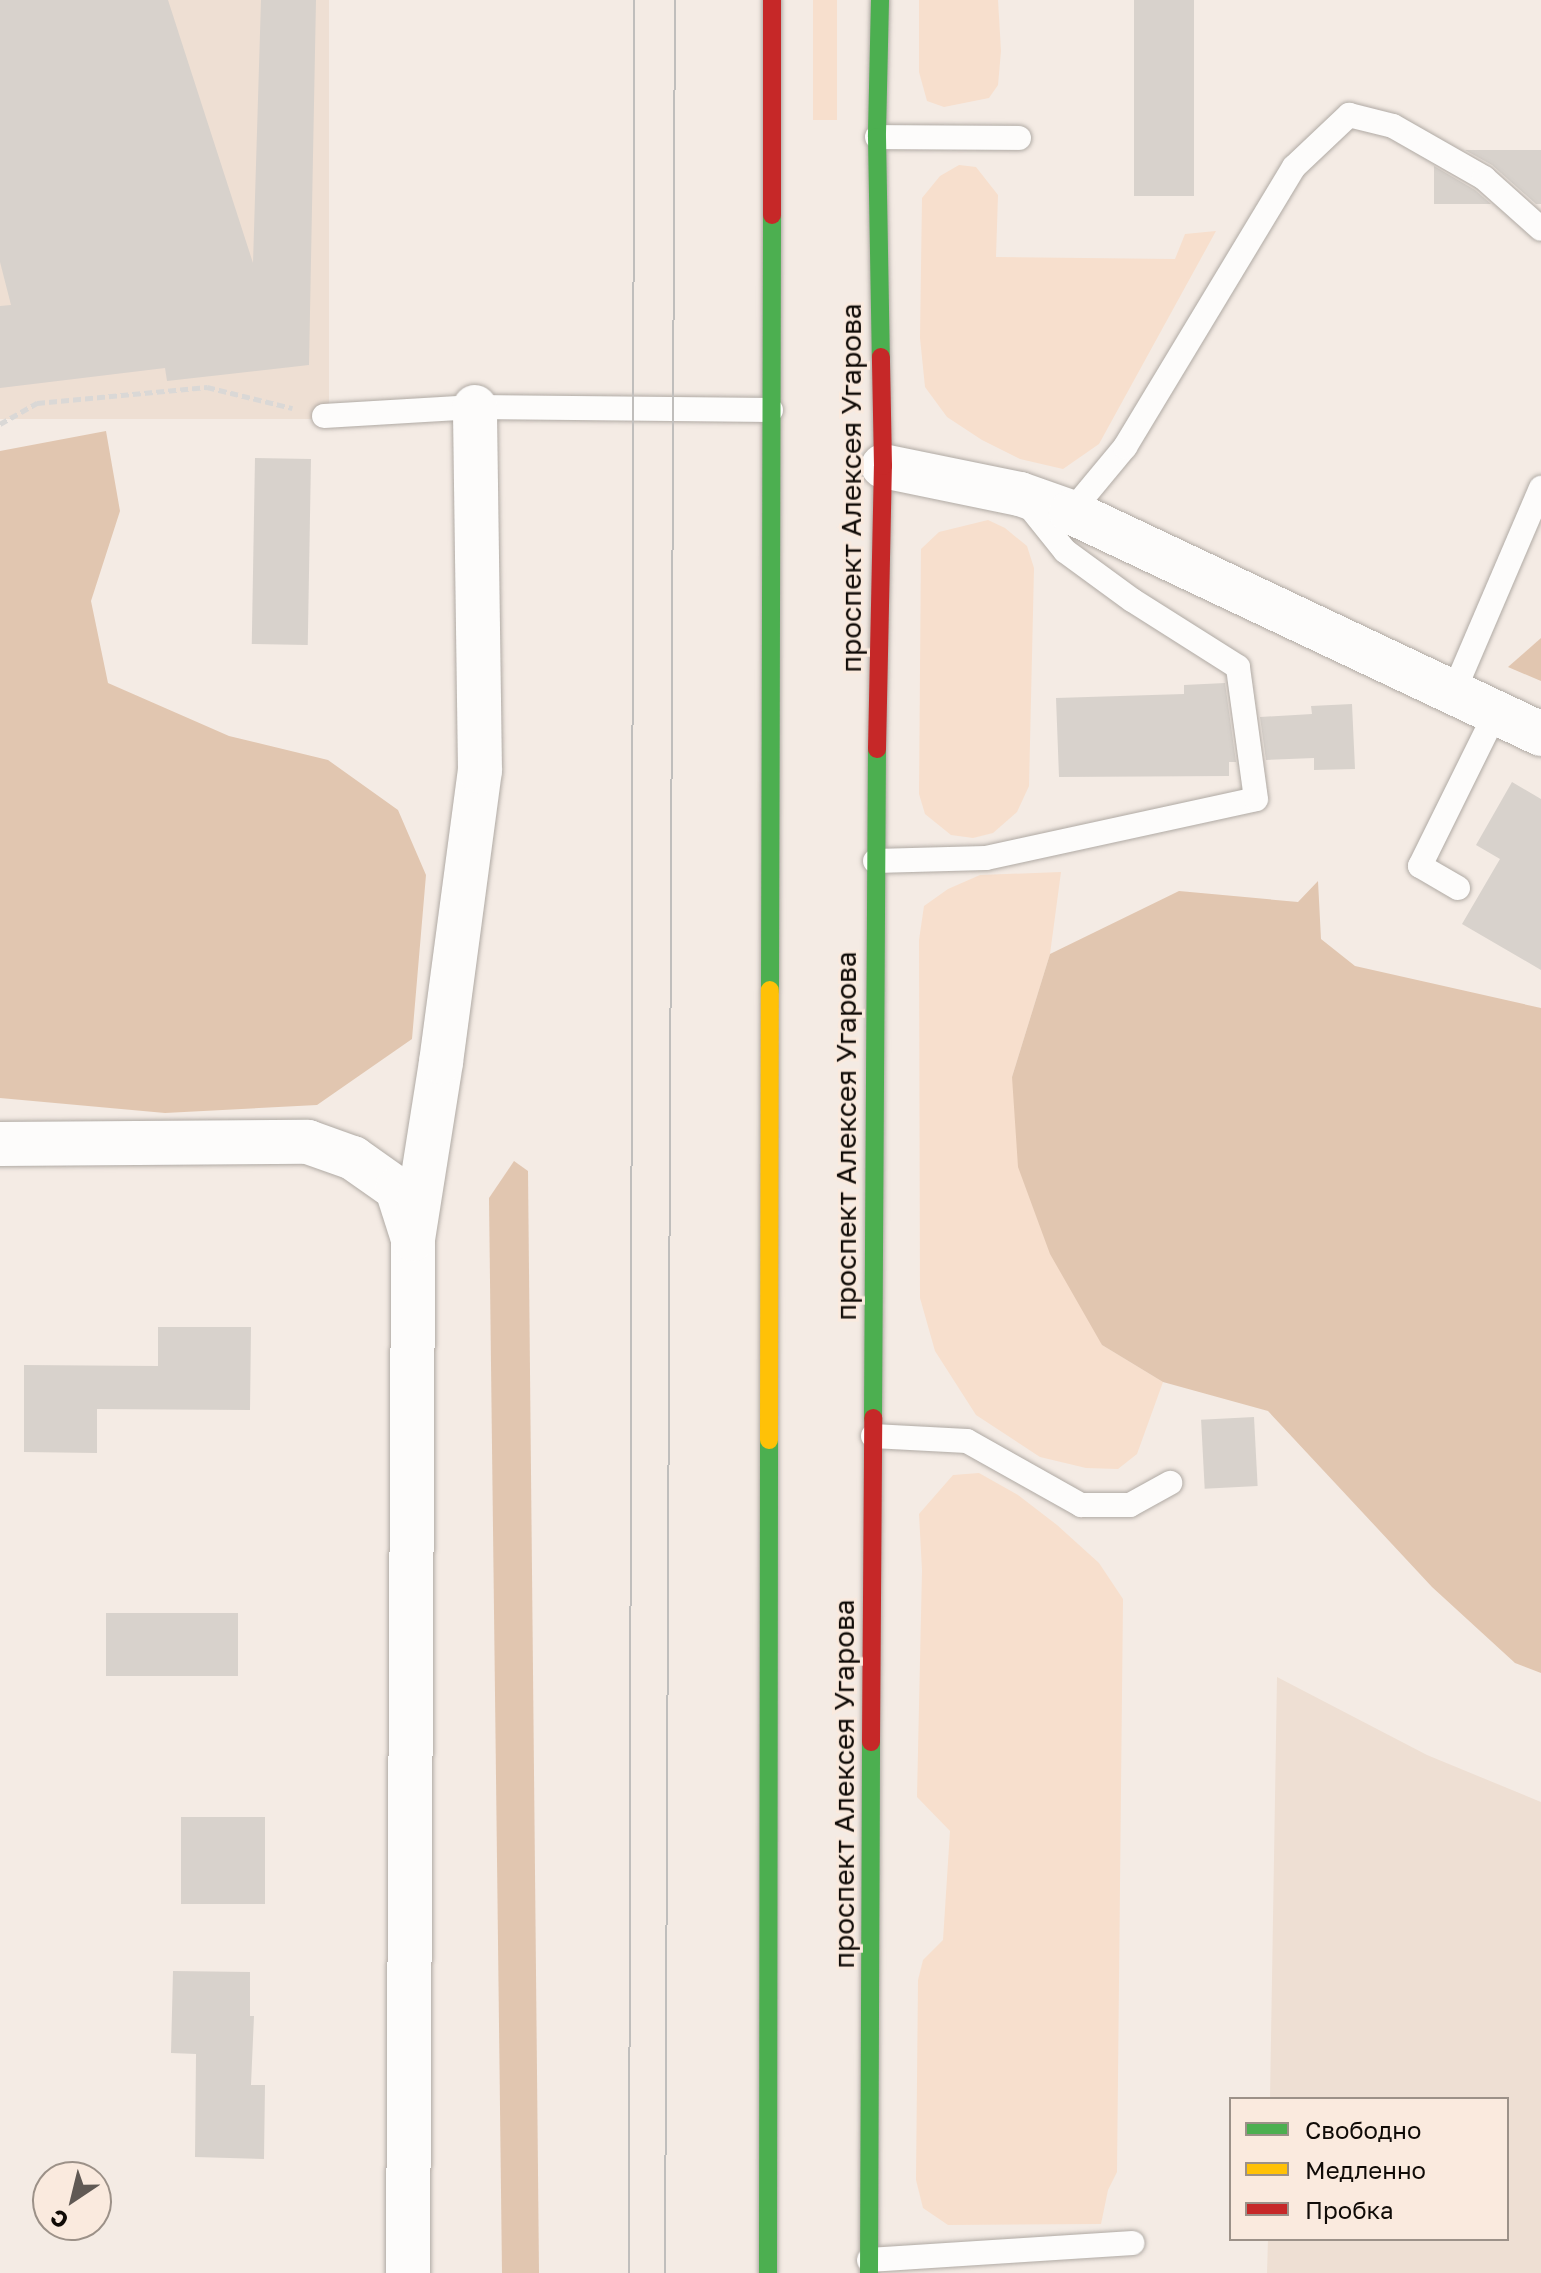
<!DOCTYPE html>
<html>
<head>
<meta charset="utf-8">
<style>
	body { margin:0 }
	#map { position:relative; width:1541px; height:2273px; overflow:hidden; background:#f4ebe4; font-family:"Golos Text",sans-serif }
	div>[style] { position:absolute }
	.built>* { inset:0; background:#eedfd3; transform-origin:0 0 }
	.green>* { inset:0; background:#f7dfcd; transform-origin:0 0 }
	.forest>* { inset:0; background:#e1c6b0 }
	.building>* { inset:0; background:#d8d2cc; transform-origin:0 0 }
	.path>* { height:5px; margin-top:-2.5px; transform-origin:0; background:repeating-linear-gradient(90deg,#dad8d6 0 8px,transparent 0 12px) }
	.roads { filter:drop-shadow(0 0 2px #b0aaa4) drop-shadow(0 0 2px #b0aaa4) }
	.lane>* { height:24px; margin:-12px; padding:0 12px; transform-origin:12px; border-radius:12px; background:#fdfcfb }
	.street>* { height:44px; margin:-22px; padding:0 22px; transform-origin:22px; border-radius:22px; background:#fdfcfb }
	.fast>* { height:18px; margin:-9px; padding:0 9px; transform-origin:9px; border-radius:9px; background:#4caf50 }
	.slow>* { height:18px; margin:-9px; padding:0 9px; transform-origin:9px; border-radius:9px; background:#ffc107 }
	.jam>* { height:18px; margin:-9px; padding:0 9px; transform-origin:9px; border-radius:9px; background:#c62828 }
	.tram>* { height:2px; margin:-1px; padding:0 1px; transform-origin:1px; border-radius:1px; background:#c0bebc }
	span { translate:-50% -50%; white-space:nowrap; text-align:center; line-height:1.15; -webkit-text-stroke:6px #faeade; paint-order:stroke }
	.street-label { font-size:28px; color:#100b07 }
	.legend { position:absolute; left:1229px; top:2097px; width:280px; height:144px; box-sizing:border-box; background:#faeade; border:2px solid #9c9188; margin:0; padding:10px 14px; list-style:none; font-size:24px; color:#100b07 }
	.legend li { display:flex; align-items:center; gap:16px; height:40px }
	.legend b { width:40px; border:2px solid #9c9188 }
	.north { position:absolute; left:32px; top:2161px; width:80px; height:80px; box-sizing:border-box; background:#faeade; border:2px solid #9c9188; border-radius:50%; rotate:215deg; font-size:22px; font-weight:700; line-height:32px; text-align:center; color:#100b07 }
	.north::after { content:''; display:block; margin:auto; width:28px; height:36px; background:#605954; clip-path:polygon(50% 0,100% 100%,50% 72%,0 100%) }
</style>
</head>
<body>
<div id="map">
	<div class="built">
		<i style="left:0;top:0;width:329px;height:419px"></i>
		<i style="clip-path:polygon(1277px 1677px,1427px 1755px,1541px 1802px,1541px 2273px,1267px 2273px,1268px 2239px,1507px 2239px,1507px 2099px,1270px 2099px)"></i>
	</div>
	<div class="green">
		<i style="left:813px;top:0;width:24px;height:120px"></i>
		<i style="clip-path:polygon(919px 0,998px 0,1001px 51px,998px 85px,989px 98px,944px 107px,927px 101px,919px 72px)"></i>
		<i style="clip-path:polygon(959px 165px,976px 167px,998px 195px,996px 257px,1175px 259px,1185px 234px,1216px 231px,1099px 444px,1063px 469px,1020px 459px,982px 440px,947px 417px,925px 387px,920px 338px,922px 198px,940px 176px)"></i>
		<i style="clip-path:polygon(988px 520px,1005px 528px,1027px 546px,1034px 568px,1029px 786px,1017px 812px,993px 833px,973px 838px,951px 835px,925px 814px,919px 794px,921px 549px,939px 532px)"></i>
		<i style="clip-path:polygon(1061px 872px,1050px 954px,1012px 1077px,1102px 1345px,1163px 1382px,1137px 1454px,1118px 1469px,1086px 1468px,1040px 1457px,976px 1415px,935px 1351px,920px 1298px,919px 940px,924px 906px,948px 889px,980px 875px)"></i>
		<i style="clip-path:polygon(979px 1473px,1018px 1495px,1057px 1525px,1099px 1563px,1123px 1599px,1117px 2172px,1108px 2190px,1101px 2224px,948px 2225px,923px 2208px,916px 2180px,918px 1980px,923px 1960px,943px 1940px,950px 1831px,917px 1797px,922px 1570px,919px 1514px,953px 1475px)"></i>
	</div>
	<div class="forest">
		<i style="clip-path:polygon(106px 431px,120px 511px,91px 601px,108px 683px,229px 736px,328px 760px,398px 810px,426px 875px,412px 1039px,317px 1105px,165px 1113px,0 1098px,0 451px)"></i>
		<i style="clip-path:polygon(1541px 638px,1541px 681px,1508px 667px)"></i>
		<i style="clip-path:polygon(1318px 881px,1321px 939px,1355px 966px,1541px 1008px,1541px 1673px,1515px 1663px,1432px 1587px,1268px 1411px,1163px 1382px,1102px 1345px,1050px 1254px,1018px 1167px,1012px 1077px,1050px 954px,1179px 891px,1298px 902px)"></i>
		<i style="clip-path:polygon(514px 1161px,528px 1171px,539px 2273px,502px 2273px,489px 1198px)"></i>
	</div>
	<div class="building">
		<i style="clip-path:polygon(0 0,168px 0,253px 263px,261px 0,316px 0,309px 365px,167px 381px,165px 368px,0 388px,0 306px,11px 305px,0 262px)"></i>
		<i style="left:1134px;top:0;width:60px;height:196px"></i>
		<i style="clip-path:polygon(1465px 150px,1541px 150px,1541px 204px,1536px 204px,1492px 165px)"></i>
		<i style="clip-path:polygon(1434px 166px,1475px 190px,1491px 204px,1434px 204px)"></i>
		<i style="left:255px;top:458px;width:56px;height:186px;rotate:1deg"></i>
		<i style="clip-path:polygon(1225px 683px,1236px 762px,1229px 762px,1229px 776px,1059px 777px,1056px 698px,1184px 694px,1184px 685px)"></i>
		<i style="clip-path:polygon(1352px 704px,1355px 769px,1314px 770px,1314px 758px,1266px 760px,1260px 717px,1312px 714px,1311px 706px)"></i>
		<i style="clip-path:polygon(1512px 782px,1541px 799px,1541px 970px,1462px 924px,1500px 859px,1476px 845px)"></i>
		<i style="clip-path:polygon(158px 1327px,251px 1327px,250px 1410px,97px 1409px,97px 1453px,24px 1452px,24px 1365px,158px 1366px)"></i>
		<i style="left:1254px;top:1417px;width:69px;height:53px;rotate:87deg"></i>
		<i style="left:106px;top:1613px;width:132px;height:63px"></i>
		<i style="left:181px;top:1817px;width:84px;height:87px"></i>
		<i style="clip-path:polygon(173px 1971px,250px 1972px,250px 2016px,254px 2016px,251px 2085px,265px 2085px,264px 2159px,195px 2157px,196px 2054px,171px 2053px)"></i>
	</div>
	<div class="path">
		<i style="left:0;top:424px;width:43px;rotate:-29.6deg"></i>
		<i style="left:37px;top:403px;width:171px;rotate:-5.4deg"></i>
		<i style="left:207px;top:387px;width:88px;rotate:13.9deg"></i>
	</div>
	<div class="roads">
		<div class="lane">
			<i style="left:877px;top:137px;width:142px;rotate:0.4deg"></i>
			<i style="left:324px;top:416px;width:151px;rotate:-3.4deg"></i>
			<i style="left:475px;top:407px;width:296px;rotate:0.6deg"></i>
			<i style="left:1071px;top:512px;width:85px;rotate:-50.3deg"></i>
			<i style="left:1125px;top:447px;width:327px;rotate:-58.9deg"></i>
			<i style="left:1294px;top:167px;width:76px;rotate:-43.4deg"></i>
			<i style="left:1349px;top:115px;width:45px;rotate:14deg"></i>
			<i style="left:1393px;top:126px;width:105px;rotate:29.7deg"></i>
			<i style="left:1484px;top:178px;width:76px;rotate:41.8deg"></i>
			<i style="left:1454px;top:691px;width:221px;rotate:-66.8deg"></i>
			<i style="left:875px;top:861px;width:111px;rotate:-1.5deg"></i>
			<i style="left:986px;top:858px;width:276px;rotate:-12.3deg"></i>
			<i style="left:1256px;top:799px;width:133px;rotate:-97.8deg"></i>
			<i style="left:1238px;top:667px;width:125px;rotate:-147.7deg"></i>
			<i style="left:1132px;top:600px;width:83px;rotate:-143.8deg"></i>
			<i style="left:1065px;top:551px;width:65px;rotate:-128.8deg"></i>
			<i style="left:1458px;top:888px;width:44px;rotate:-149.9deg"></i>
			<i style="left:1420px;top:866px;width:172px;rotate:-63.7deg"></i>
			<i style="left:873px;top:1436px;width:94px;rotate:3deg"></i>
			<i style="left:967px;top:1441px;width:131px;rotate:29.3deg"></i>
			<i style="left:1081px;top:1505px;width:49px"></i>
			<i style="left:1130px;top:1505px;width:46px;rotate:-28.8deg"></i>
			<i style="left:869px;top:2260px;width:264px;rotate:-3.7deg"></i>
		</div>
		<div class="street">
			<i style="left:883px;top:466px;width:140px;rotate:11.6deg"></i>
			<i style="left:1020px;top:494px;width:54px;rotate:19.4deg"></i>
			<i style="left:1071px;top:512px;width:520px;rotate:25.28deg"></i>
			<i style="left:0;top:1144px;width:308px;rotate:-0.4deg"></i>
			<i style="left:308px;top:1142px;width:48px;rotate:19.6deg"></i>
			<i style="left:353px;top:1158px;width:54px;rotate:35.2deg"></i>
			<i style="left:397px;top:1189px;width:49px;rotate:72.3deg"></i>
			<i style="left:408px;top:2273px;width:1034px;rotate:-89.72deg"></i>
			<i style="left:413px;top:1239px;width:179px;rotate:-81deg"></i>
			<i style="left:441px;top:1062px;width:294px;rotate:-82.4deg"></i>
			<i style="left:480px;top:771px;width:364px;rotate:-90.8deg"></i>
		</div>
		<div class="fast">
			<i style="left:880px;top:0;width:137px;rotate:91.3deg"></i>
			<i style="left:877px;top:137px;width:220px;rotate:89deg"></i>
			<i style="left:770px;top:990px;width:775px;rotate:-89.85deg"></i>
			<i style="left:873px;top:1418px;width:669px;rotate:-89.66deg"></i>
			<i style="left:768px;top:2273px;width:833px;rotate:-89.93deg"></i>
			<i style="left:869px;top:2273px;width:531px;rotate:-89.78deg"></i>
		</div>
		<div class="slow">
			<i style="left:769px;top:1440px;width:450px;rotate:-89.9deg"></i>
		</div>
		<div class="jam">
			<i style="left:772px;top:215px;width:215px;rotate:-90deg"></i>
			<i style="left:877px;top:749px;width:283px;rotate:-88.8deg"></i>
			<i style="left:883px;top:466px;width:109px;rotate:-91.1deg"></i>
			<i style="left:871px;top:1742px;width:324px;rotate:-89.6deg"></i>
		</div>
	</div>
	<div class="tram">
		<i style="left:629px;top:2273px;width:2273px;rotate:-89.87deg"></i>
		<i style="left:665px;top:2273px;width:2273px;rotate:-89.75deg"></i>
	</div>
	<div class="street-label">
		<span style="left:851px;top:488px;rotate:-90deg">проспект Алексея Угарова</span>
		<span style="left:846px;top:1136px;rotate:-90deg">проспект Алексея Угарова</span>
		<span style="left:844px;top:1784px;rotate:-90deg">проспект Алексея Угарова</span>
	</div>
	<ul class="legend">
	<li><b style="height:10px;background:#4caf50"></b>Свободно</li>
	<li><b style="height:10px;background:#ffc107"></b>Медленно</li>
	<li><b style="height:10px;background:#c62828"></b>Пробка</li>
	</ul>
	<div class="north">С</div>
</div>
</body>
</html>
